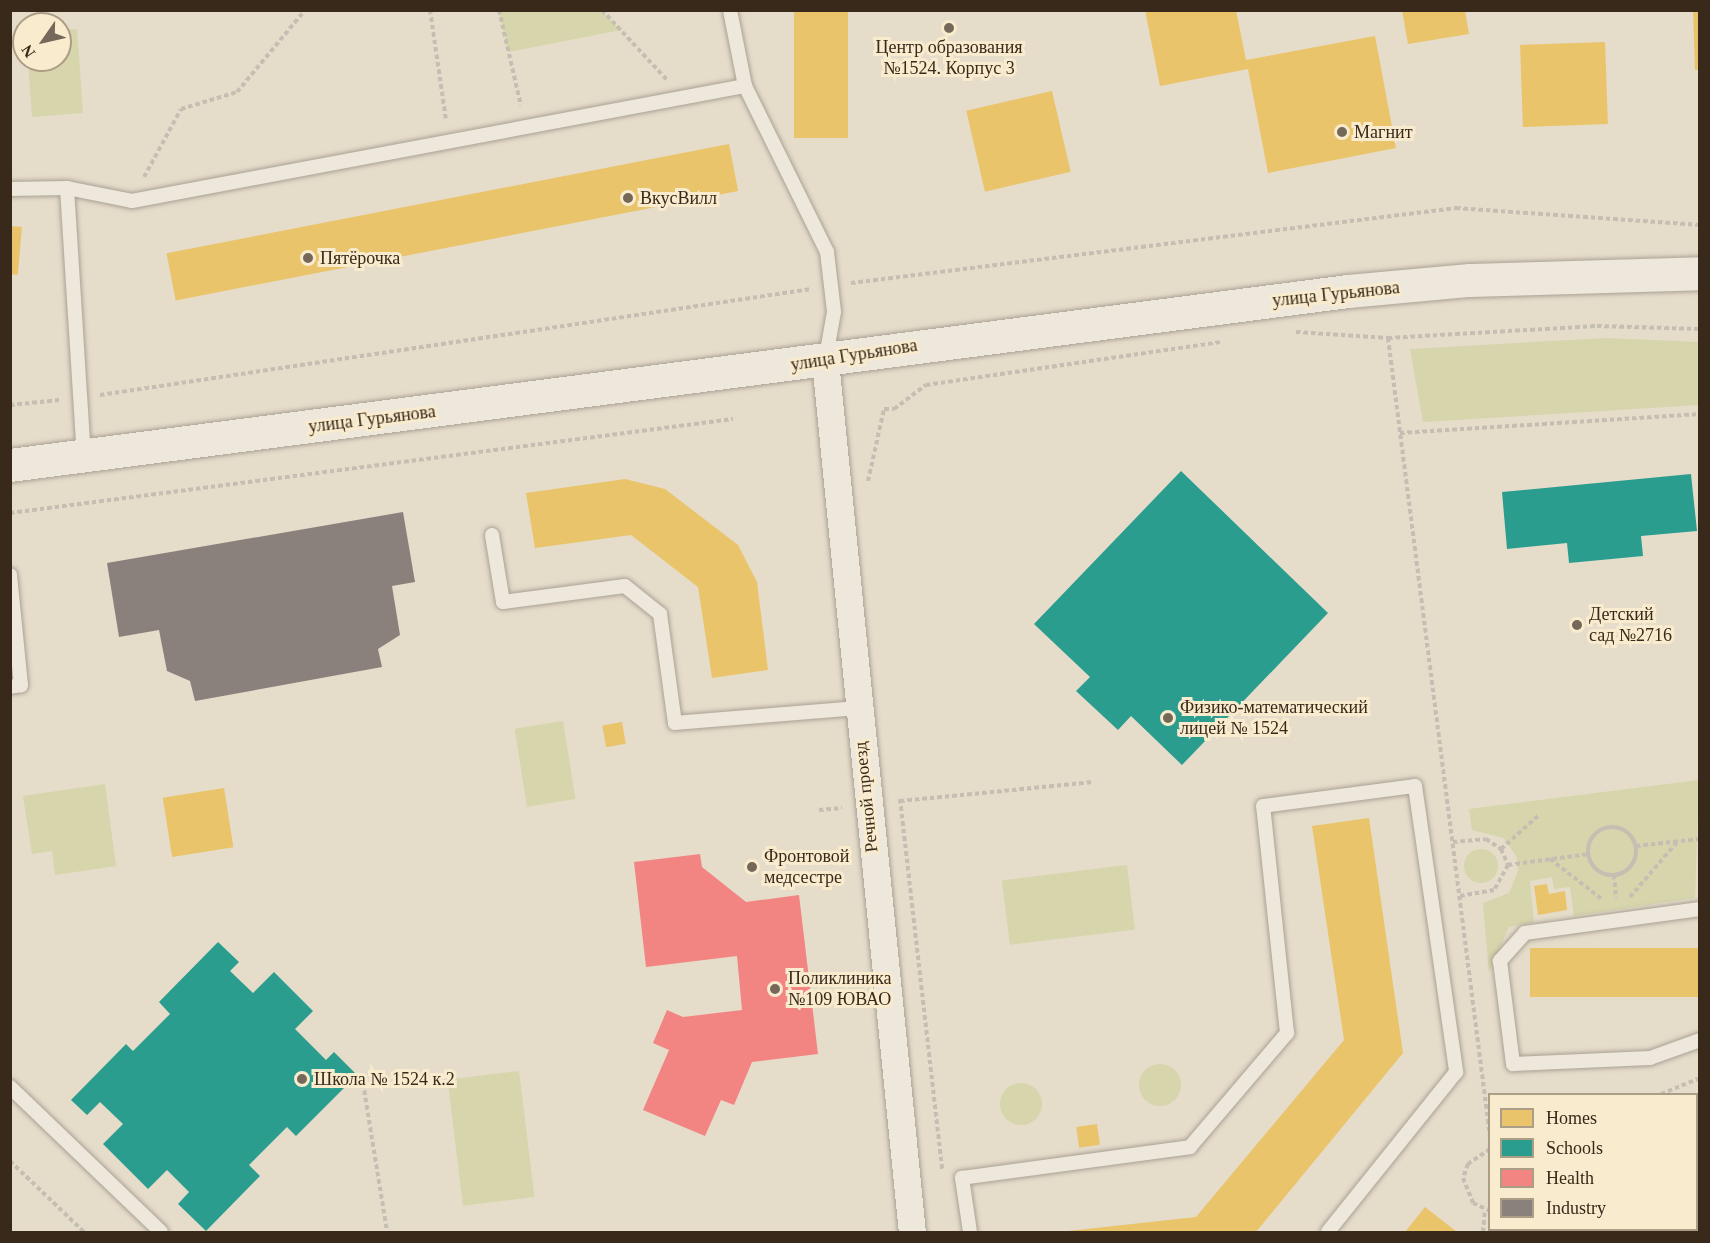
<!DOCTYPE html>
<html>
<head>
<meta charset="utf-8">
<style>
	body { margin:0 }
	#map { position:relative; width:1710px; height:1243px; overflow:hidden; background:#e5dcca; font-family:"Times New Roman",serif }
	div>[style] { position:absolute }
	.green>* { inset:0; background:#d6d5ab; transform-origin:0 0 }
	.round { border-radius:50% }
	.homes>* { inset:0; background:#e9c46a; transform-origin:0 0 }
	.schools>* { inset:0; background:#2a9d8f }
	.health>* { inset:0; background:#f28482 }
	.industry>* { inset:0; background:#8a817c }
	.path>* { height:4px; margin-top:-2px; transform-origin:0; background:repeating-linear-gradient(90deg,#c5beb3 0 4.5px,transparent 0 7.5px) }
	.path>.ring { margin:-2px; padding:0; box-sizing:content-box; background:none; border:4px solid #c5beb3; border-radius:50% }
	.roads { filter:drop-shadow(0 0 2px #aaa194) drop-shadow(0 0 2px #aaa194) }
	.service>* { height:14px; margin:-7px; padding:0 7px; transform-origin:7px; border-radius:7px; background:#ede7dc }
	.minor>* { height:27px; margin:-13.5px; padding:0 13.5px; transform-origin:13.5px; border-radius:13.5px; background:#ede7dc }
	.secondary>* { height:33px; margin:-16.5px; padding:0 16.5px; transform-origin:16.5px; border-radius:16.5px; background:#ede7dc }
	.dots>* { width:16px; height:16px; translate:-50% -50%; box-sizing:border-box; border:3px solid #f8ebce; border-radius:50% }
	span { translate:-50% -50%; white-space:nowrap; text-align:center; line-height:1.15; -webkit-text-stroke:6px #f8ebce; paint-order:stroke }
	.poi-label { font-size:18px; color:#39291b }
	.left { translate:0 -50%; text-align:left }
	.street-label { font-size:18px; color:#39291b }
	.frame { position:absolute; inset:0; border:12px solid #39291b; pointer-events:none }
	.legend { position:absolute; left:1488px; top:1093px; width:210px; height:138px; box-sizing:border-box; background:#f8ebce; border:2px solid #ac9d86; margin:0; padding:8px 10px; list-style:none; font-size:18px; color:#39291b }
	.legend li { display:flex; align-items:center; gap:12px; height:30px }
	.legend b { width:30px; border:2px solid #ac9d86 }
	.north { position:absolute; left:12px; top:12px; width:60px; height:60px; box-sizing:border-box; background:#f8ebce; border:2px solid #ac9d86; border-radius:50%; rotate:236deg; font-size:16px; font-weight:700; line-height:24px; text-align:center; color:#39291b }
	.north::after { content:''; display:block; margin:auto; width:21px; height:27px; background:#756858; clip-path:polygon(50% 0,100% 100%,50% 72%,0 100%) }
</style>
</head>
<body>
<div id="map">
	<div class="green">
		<i style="clip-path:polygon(499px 11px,602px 11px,621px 30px,508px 52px)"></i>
		<i style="clip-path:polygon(77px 29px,83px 113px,32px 117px,28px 60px,60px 60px,60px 30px)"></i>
		<i style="clip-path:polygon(1605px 338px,1699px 342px,1699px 405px,1423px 422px,1410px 349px)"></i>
		<i style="left:563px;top:721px;width:79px;height:49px;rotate:81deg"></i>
		<i style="clip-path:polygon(1699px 780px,1695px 898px,1574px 916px,1570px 887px,1554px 889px,1552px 877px,1530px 881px,1534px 922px,1509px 927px,1489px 972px,1483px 903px,1509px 893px,1518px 871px,1517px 857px,1503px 838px,1472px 830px,1469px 809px)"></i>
		<i style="clip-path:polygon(105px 784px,116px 866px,55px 875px,52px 851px,32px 854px,23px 796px)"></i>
		<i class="round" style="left:1464px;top:849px;width:34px;height:34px"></i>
		<i style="left:1127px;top:865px;width:65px;height:126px;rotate:83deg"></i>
		<i class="round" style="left:1139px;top:1064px;width:42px;height:42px"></i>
		<i style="left:519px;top:1071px;width:127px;height:72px;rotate:83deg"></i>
		<i class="round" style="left:1000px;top:1083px;width:42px;height:42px"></i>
	</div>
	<div class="homes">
		<i style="left:794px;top:10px;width:54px;height:128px"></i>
		<i style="clip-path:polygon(1145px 10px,1236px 10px,1246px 60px,1375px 36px,1396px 148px,1268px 173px,1248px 69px,1160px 86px)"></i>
		<i style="clip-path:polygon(1402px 10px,1465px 10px,1469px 34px,1408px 44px)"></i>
		<i style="clip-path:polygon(1693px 10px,1700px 10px,1700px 70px,1695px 70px)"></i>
		<i style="left:1605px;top:42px;width:82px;height:85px;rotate:88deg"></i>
		<i style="left:1052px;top:91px;width:83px;height:88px;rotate:77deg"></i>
		<i style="left:729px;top:144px;width:48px;height:573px;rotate:79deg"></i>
		<i style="left:10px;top:226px;width:12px;height:48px;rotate:5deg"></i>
		<i style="clip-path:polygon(625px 479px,665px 489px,738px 545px,757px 582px,768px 670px,712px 678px,698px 587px,631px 535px,535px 548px,526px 493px)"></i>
		<i style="left:622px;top:722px;width:22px;height:20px;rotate:80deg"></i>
		<i style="left:224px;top:788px;width:60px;height:62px;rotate:81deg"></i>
		<i style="clip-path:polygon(1369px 818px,1403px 1053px,1256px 1232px,1059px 1232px,1196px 1217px,1344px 1040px,1312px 826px)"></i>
		<i style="clip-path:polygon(1547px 884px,1549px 894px,1565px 891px,1567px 910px,1538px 915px,1534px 886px)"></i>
		<i style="left:1700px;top:948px;width:49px;height:170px;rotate:90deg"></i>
		<i style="left:1097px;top:1124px;width:21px;height:21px;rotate:82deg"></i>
		<i style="clip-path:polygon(1425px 1207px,1457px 1232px,1405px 1232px)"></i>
	</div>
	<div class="schools">
		<i style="clip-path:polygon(1181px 471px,1328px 613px,1182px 765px,1131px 716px,1118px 730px,1076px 691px,1090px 677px,1034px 624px)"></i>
		<i style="clip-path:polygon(1691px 474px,1697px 531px,1641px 536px,1643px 556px,1569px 563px,1567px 543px,1507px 549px,1502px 492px)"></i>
		<i style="clip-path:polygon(218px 942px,239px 962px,230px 971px,253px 993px,274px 972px,313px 1011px,295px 1029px,326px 1060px,334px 1052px,357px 1075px,296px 1136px,287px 1127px,249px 1165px,260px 1176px,206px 1231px,178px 1204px,189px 1192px,167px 1170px,148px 1189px,103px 1144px,123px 1124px,100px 1102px,87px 1115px,71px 1100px,126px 1044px,133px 1051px,170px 1014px,159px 1002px)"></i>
	</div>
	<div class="health">
		<i style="clip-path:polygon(700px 854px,702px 867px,746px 902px,799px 895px,818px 1054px,752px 1062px,734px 1105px,721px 1100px,705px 1136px,643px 1110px,669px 1050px,653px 1043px,667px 1010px,683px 1017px,742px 1010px,737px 956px,646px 967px,634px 862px)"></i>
	</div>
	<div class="industry">
		<i style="clip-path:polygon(403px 512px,415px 582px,392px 586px,400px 635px,378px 649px,382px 667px,195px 701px,190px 681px,167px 671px,159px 630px,119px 637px,107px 563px)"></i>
	</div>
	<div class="path">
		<i style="left:430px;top:10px;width:111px;rotate:81.7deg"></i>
		<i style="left:499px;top:10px;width:98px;rotate:77.1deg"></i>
		<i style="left:602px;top:10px;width:96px;rotate:47.1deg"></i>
		<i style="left:144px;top:177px;width:77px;rotate:-61.4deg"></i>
		<i style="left:181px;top:109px;width:59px;rotate:-16.9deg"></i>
		<i style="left:237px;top:92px;width:107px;rotate:-50.3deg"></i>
		<i style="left:851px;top:283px;width:610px;rotate:-7.07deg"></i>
		<i style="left:1456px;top:208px;width:245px;rotate:4deg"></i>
		<i style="left:1296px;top:332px;width:92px;rotate:3.7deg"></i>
		<i style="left:1388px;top:338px;width:209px;rotate:-3.3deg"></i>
		<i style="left:1597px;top:326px;width:103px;rotate:1.7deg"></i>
		<i style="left:1388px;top:338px;width:805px;rotate:82.72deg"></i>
		<i style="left:100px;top:395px;width:719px;rotate:-8.48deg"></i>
		<i style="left:10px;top:405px;width:50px;rotate:-5.7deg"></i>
		<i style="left:1400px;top:433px;width:301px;rotate:-3.6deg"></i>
		<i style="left:868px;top:481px;width:74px;rotate:-77.5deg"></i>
		<i style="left:884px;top:409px;width:10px"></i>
		<i style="left:894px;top:409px;width:40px;rotate:-37deg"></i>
		<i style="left:926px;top:385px;width:297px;rotate:-8.3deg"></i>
		<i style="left:10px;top:513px;width:729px;rotate:-7.41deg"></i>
		<i style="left:900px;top:799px;width:373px;rotate:83.5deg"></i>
		<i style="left:900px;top:801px;width:194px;rotate:-5.6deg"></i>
		<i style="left:819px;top:810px;width:23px;rotate:-5deg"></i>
		<i class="ring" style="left:1588px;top:827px;width:44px;height:44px"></i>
		<i style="left:1453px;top:842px;width:33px;rotate:-5deg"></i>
		<i style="left:1486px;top:839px;width:18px;rotate:34deg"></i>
		<i style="left:1501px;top:849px;width:17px;rotate:66deg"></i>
		<i style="left:1508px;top:865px;width:29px;rotate:119deg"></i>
		<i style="left:1494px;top:890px;width:35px;rotate:170deg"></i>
		<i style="left:1636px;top:846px;width:64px;rotate:-6.2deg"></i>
		<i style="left:1501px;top:849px;width:52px;rotate:-41.9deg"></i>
		<i style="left:1550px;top:859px;width:67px;rotate:37.7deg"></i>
		<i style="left:1508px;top:865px;width:82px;rotate:-7.7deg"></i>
		<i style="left:1614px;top:875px;width:23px;rotate:85deg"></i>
		<i style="left:1630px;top:897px;width:74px;rotate:-49.4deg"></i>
		<i style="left:363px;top:1083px;width:151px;rotate:80.8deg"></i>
		<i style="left:1661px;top:1094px;width:42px;rotate:-22.3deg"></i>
		<i style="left:1490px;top:1149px;width:27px;rotate:146deg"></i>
		<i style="left:1468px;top:1164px;width:15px;rotate:110deg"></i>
		<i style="left:1463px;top:1178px;width:27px;rotate:68deg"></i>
		<i style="left:1473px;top:1203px;width:19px;rotate:25deg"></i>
		<i style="left:10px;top:1161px;width:103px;rotate:43.8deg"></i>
		<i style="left:1483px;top:1232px;width:21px;rotate:-85deg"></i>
		<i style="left:1563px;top:1232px;width:2px;rotate:-63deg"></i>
	</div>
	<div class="roads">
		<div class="service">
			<i style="left:745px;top:86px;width:185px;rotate:63.7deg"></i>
			<i style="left:827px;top:252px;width:60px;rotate:83.3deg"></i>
			<i style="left:834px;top:312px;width:46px;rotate:100.1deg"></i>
			<i style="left:67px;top:188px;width:66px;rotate:11.3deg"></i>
			<i style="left:132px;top:201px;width:624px;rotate:-10.63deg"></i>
			<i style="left:745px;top:86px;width:77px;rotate:-101.2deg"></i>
			<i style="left:10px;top:189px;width:57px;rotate:-1deg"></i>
			<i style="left:67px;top:188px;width:269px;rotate:86.4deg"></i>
			<i style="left:492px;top:535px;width:68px;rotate:80.7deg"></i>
			<i style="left:503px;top:602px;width:123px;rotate:-7.5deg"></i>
			<i style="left:625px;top:586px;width:45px;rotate:38.7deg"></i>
			<i style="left:660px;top:614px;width:110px;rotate:82.2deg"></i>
			<i style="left:675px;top:723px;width:183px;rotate:-4.7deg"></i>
			<i style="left:10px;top:575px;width:111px;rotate:84.3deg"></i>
			<i style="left:21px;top:685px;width:11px;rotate:170deg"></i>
			<i style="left:1700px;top:909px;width:177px;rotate:172.2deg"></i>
			<i style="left:1525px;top:933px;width:38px;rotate:132deg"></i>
			<i style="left:1500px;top:961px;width:104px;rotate:82.8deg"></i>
			<i style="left:1513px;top:1064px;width:137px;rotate:-2.5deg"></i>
			<i style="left:1650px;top:1058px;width:53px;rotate:-19.8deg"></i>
			<i style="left:10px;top:1087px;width:209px;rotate:43.8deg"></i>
			<i style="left:970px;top:1232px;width:55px;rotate:-98.4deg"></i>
			<i style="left:962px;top:1178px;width:230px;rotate:-7.7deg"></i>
			<i style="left:1190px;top:1147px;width:150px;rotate:-49.6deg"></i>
			<i style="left:1287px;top:1033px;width:228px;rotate:-96deg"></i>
			<i style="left:1263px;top:806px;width:153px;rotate:-7.5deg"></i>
			<i style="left:1415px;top:786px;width:289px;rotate:81.8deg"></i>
			<i style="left:1456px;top:1072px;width:205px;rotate:128.7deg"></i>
		</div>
		<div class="minor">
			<i style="left:825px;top:361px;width:875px;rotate:84.3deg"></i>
		</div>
		<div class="secondary">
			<i style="left:10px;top:465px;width:1349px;rotate:-7.41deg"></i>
			<i style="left:1348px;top:291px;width:122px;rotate:-5.2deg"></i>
			<i style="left:1470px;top:280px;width:230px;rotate:-1.7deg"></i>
			<i style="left:1696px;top:1121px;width:4px;rotate:-27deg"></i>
			<i style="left:1611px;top:1232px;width:2px;rotate:-63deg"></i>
		</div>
	</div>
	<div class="dots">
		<i style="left:949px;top:28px;background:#756858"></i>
		<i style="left:1342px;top:132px;background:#756858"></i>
		<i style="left:628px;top:198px;background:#756858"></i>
		<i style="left:308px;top:258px;background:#756858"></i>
		<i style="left:1577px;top:625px;background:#756858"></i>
		<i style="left:1168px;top:718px;background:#756858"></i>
		<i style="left:752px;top:867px;background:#756858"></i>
		<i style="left:775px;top:989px;background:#756858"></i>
		<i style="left:302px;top:1079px;background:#756858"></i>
	</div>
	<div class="poi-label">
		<span style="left:949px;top:58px">Центр образования<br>№1524. Корпус 3</span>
		<span class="left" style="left:1354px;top:132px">Магнит</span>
		<span class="left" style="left:640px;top:198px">ВкусВилл</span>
		<span class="left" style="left:320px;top:258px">Пятёрочка</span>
		<span class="left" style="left:1589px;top:625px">Детский<br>сад №2716</span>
		<span class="left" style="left:1180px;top:718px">Физико-математический<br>лицей № 1524</span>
		<span class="left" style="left:764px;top:867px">Фронтовой<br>медсестре</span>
		<span class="left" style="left:788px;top:989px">Поликлиника<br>№109 ЮВАО</span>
		<span class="left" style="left:314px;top:1079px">Школа № 1524 к.2</span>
	</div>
	<div class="street-label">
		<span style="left:1336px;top:294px;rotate:-6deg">улица Гурьянова</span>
		<span style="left:854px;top:355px;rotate:-9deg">улица Гурьянова</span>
		<span style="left:372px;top:419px;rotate:-7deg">улица Гурьянова</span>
		<span style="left:866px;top:797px;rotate:-96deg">Речной проезд</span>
	</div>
	<div class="frame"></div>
	<ul class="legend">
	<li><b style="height:16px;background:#e9c46a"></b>Homes</li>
	<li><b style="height:16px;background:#2a9d8f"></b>Schools</li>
	<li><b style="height:16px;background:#f28482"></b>Health</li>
	<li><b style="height:16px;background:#8a817c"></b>Industry</li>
	</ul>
	<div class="north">N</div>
</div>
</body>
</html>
